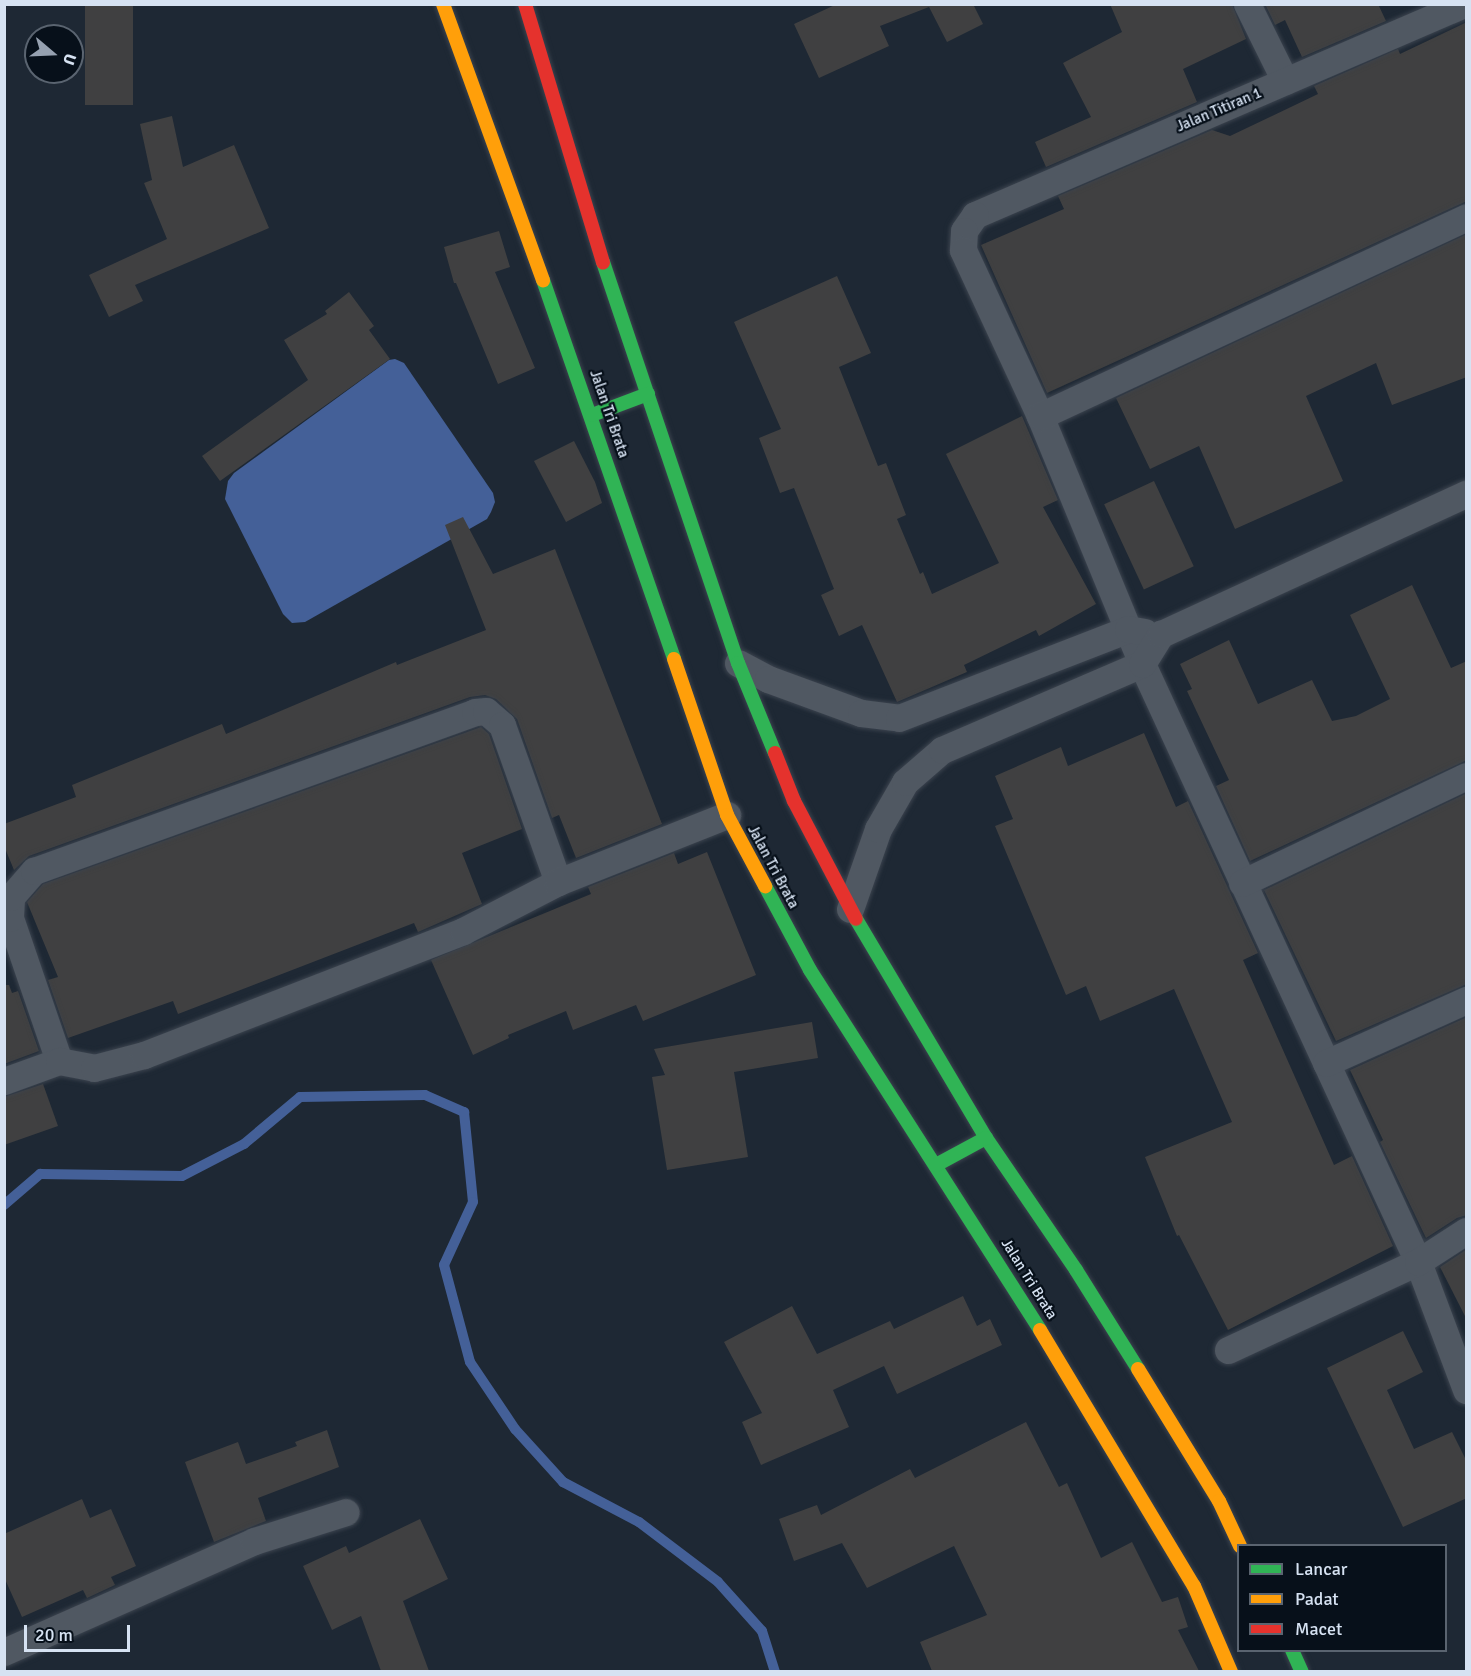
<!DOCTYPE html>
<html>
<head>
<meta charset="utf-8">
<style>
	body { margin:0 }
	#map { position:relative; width:1471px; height:1676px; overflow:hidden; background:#1e2834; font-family:Signika,sans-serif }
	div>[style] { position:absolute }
	.water>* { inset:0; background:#446098 }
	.stream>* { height:10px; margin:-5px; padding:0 5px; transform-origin:5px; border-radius:5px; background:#446098 }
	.building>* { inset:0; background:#404041; transform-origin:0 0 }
	.roads { filter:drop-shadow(0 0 2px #3b434e) drop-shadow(0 0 2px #3b434e) }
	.street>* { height:27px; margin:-13.5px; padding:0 13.5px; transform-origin:13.5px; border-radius:13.5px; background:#505862 }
	.fast>* { height:14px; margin:-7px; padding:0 7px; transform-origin:7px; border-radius:7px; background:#30b455 }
	.slow>* { height:14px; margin:-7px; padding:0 7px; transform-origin:7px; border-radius:7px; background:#ff9f0a }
	.jam>* { height:14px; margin:-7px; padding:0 7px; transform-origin:7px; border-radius:7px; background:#e5322d }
	span { translate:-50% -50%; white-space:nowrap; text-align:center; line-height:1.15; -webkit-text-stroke:4.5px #07101a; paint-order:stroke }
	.street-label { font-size:15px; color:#d6e2f2 }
	.frame { position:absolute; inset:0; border:6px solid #d6e2f2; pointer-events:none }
	.legend { position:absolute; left:1237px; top:1544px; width:210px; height:108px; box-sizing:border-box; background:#07101a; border:2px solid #5a6470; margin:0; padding:8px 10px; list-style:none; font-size:18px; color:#d6e2f2 }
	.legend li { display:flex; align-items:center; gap:12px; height:30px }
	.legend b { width:30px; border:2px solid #5a6470 }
	.north { position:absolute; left:24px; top:24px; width:60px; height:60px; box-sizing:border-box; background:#07101a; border:2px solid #5a6470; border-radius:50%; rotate:109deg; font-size:16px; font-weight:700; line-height:24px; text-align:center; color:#d6e2f2 }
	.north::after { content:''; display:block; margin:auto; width:21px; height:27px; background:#96a1b0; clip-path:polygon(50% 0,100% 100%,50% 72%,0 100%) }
	.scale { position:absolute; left:24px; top:1625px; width:106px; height:27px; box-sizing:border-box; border:3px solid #d6e2f2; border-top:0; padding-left:8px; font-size:18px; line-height:21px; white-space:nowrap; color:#d6e2f2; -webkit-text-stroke:4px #07101a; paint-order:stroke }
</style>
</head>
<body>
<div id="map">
	<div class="water">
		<i style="clip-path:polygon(395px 359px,404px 363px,493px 493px,495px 502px,491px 512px,487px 519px,305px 622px,292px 623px,283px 614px,225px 499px,228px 481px,234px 473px,389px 360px)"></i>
	</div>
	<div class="stream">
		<i style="left:4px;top:1205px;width:48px;rotate:-40.7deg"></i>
		<i style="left:40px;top:1174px;width:142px;rotate:0.8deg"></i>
		<i style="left:182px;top:1176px;width:70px;rotate:-27.3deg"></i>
		<i style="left:244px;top:1144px;width:73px;rotate:-40deg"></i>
		<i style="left:300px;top:1097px;width:125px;rotate:-0.9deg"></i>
		<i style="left:425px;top:1095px;width:43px;rotate:23.6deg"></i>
		<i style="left:464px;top:1112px;width:90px;rotate:84.3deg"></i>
		<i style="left:473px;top:1202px;width:69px;rotate:114.7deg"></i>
		<i style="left:444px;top:1265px;width:100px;rotate:75deg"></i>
		<i style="left:470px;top:1362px;width:81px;rotate:56.1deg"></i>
		<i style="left:515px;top:1429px;width:72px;rotate:47.8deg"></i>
		<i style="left:563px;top:1482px;width:86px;rotate:27.8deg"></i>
		<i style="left:639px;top:1522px;width:99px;rotate:37.2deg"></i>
		<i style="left:718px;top:1582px;width:66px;rotate:48.1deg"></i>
		<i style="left:762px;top:1631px;width:43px;rotate:72.4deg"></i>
	</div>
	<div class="building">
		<i style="left:85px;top:4px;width:48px;height:101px"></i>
		<i style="clip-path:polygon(837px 4px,973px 4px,983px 24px,947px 42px,929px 7px,880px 26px,889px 46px,819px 78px,794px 24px)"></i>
		<i style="clip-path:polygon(1110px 4px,1232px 4px,1246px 39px,1183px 69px,1197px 102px,1046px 167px,1035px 142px,1091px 117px,1063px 63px,1122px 32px)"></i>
		<i style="clip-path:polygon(1265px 4px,1378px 4px,1386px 21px,1302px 57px,1285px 20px,1275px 25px)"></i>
		<i style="clip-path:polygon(1467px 22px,1467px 201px,1047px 393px,981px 245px,1064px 209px,1058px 196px,1212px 130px,1230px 136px,1318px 94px,1314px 86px,1398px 49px,1400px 54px)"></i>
		<i style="clip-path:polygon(172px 116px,183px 167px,234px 145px,269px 228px,135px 285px,143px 301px,109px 317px,89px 275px,167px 239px,144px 183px,152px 180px,140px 124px)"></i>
		<i style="clip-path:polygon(499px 231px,510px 267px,495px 272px,535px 368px,498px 384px,456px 283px,454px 283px,444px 247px)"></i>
		<i style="clip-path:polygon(1467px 234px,1467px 377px,1392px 405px,1376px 363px,1306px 396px,1343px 481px,1235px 529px,1199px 446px,1150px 469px,1116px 398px)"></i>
		<i style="clip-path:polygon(837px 276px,871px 353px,839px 367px,878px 466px,886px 463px,906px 515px,897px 519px,920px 574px,923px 572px,932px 594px,999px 563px,946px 454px,1022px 416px,1058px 500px,1043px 507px,1096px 604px,1039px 636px,1036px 630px,964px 665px,967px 672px,897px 702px,862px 625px,839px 636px,821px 595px,834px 589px,794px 488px,780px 493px,759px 438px,781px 429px,734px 322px)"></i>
		<i style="clip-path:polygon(349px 292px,374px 326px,369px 330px,390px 359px,220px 481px,202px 456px,308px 380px,284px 340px,327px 314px,325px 311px)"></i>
		<i style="clip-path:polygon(574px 441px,595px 482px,602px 503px,566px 522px,534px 461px)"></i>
		<i style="left:1154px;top:481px;width:94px;height:55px;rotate:65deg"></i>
		<i style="clip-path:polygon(463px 517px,493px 574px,555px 549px,662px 824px,576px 858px,559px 815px,552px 818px,517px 719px,496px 699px,485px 695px,470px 697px,29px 856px,14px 870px,4px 846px,4px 824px,76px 797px,72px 785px,222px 724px,226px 734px,396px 662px,397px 665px,486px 630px,445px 525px)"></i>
		<i style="clip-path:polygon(1412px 585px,1451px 668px,1467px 661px,1467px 760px,1250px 861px,1216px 786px,1229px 780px,1187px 691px,1192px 689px,1180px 664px,1229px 640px,1258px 704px,1312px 680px,1332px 721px,1356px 716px,1390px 699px,1350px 615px)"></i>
		<i style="clip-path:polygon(481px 727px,489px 734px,522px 829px,462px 853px,482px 904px,418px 932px,414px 923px,178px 1014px,173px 1001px,68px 1038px,48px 980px,58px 977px,27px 902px,43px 884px)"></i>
		<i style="clip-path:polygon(1144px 733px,1176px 807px,1188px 801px,1258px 953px,1243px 960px,1334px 1165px,1352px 1156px,1393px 1246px,1228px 1330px,1179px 1235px,1177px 1236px,1145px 1157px,1232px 1122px,1174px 989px,1100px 1021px,1086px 986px,1066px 995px,995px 826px,1013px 819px,995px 776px,1061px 747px,1068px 766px)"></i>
		<i style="clip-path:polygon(1467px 793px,1467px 984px,1336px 1041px,1264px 890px)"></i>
		<i style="clip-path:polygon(707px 852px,756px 975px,643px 1021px,636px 1005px,573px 1030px,566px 1011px,508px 1035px,509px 1038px,473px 1055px,431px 960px,591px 894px,588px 887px,674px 853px,678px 864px)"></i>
		<i style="clip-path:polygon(4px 985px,9px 985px,12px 993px,18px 991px,39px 1051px,4px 1064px)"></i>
		<i style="clip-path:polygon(1467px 1017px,1467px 1215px,1457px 1218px,1426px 1238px,1380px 1142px,1383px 1140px,1350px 1070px)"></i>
		<i style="clip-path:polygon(812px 1022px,818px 1058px,734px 1072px,748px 1157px,667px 1170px,652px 1077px,665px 1075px,654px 1049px)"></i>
		<i style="clip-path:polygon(43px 1084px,58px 1126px,4px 1145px,4px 1097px)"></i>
		<i style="clip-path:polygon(1467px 1249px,1467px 1320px,1440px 1267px)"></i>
		<i style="clip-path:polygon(963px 1296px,977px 1326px,990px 1319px,1002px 1345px,897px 1394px,884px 1366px,833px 1390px,849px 1427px,761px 1465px,742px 1422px,762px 1413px,724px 1342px,792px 1306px,817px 1354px,890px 1321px,894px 1329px)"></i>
		<i style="clip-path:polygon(1403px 1331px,1423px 1372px,1387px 1390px,1414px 1449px,1452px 1432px,1467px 1462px,1467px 1498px,1403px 1527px,1327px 1368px)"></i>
		<i style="clip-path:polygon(1026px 1422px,1059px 1487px,1067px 1483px,1101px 1558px,1132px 1542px,1162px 1602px,1178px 1597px,1188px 1627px,1178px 1630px,1199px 1671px,932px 1671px,920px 1642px,987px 1615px,954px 1546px,867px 1588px,842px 1543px,794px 1561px,779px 1519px,817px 1505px,821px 1515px,910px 1469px,915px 1478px)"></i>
		<i style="clip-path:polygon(327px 1430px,339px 1467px,258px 1498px,266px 1521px,214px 1542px,185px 1462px,238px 1442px,246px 1464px,297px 1446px,295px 1442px)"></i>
		<i style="clip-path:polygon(82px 1499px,90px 1518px,111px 1509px,136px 1566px,111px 1577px,115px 1585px,87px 1598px,83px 1590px,22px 1617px,4px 1577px,4px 1534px)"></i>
		<i style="clip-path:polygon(420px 1519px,448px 1579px,403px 1601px,429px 1671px,381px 1671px,361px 1616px,332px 1630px,303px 1566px,346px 1546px,349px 1553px)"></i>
	</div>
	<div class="roads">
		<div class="street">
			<i style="left:1247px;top:4px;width:86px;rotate:63.7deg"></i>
			<i style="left:1464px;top:4px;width:533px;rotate:156.66deg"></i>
			<i style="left:975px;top:215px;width:19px;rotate:125deg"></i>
			<i style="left:964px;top:231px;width:19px;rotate:93deg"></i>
			<i style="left:963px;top:250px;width:183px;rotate:65.1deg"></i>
			<i style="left:1040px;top:416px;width:268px;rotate:67.6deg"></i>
			<i style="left:1142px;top:664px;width:659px;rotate:65.22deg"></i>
			<i style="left:1418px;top:1262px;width:137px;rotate:69.4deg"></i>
			<i style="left:1040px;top:416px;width:470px;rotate:-25deg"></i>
			<i style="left:738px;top:663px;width:34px;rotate:28deg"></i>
			<i style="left:768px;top:679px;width:99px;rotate:20.1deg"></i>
			<i style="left:861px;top:713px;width:38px;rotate:7deg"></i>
			<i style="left:899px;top:718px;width:246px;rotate:-21.2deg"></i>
			<i style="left:1128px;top:629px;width:17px;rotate:10deg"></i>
			<i style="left:1242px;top:883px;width:248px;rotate:-25.5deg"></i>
			<i style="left:850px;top:909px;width:85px;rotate:-70.7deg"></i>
			<i style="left:878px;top:829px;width:54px;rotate:-60.1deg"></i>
			<i style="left:905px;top:782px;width:49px;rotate:-40.9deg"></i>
			<i style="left:942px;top:750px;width:218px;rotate:-23.3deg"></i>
			<i style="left:1142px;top:664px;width:36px;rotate:-58deg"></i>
			<i style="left:1161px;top:634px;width:336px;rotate:-24.7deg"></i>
			<i style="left:59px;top:1061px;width:151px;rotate:-108.9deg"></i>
			<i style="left:10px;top:918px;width:21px;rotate:-87deg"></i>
			<i style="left:11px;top:897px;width:35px;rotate:-49deg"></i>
			<i style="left:34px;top:871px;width:469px;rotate:-19.8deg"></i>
			<i style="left:475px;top:712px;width:11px;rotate:-5deg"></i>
			<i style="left:486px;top:711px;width:21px;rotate:41deg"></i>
			<i style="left:502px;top:725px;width:167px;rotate:70.4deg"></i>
			<i style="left:1326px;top:1063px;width:154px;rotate:-24.2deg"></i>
			<i style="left:4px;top:1081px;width:59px;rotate:-20deg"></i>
			<i style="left:59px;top:1061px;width:36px;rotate:11deg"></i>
			<i style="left:94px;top:1068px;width:52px;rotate:-14.6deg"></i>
			<i style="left:144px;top:1055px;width:342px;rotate:-21.2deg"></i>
			<i style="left:463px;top:931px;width:107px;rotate:-27.3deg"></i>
			<i style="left:558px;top:882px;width:182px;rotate:-21.6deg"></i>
			<i style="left:1228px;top:1350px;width:209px;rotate:-24.9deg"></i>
			<i style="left:1418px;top:1262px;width:57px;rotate:-32.9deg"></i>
			<i style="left:4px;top:1652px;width:274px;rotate:-23.9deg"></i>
			<i style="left:254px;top:1541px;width:96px;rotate:-17.5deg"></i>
		</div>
		<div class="fast">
			<i style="left:603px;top:262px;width:423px;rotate:71.4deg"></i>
			<i style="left:738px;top:663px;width:97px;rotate:67.7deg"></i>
			<i style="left:543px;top:280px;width:401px;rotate:70.9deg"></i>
			<i style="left:592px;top:415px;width:60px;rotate:-20.6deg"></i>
			<i style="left:765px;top:886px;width:95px;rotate:61.8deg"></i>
			<i style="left:810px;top:970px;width:427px;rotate:57.4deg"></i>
			<i style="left:856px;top:919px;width:255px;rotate:59.3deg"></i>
			<i style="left:986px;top:1138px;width:160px;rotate:55.7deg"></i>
			<i style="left:1076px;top:1270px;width:117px;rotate:57.9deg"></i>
			<i style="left:936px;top:1165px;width:57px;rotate:-28.4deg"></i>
			<i style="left:1292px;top:1650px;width:24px;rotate:66deg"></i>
		</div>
		<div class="slow">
			<i style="left:443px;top:4px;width:294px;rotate:70.1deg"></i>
			<i style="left:674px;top:659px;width:165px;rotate:71.2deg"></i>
			<i style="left:727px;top:815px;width:81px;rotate:61.8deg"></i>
			<i style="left:1040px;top:1330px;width:299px;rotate:59deg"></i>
			<i style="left:1194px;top:1586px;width:94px;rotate:66.7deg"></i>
			<i style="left:1138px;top:1369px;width:155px;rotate:58.5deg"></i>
			<i style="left:1219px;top:1501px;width:50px;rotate:65deg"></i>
		</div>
		<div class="jam">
			<i style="left:525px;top:4px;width:270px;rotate:73.2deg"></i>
			<i style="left:775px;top:753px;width:52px;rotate:68.4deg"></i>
			<i style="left:794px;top:801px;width:133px;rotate:62.3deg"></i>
		</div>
	</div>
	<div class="street-label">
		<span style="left:1219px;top:110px;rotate:-23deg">Jalan Titiran 1</span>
		<span style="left:609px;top:414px;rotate:71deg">Jalan Tri Brata</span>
		<span style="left:773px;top:867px;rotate:62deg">Jalan Tri Brata</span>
		<span style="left:1029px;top:1279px;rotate:58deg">Jalan Tri Brata</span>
	</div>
	<div class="frame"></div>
	<ul class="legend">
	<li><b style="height:8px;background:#30b455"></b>Lancar</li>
	<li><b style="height:8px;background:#ff9f0a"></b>Padat</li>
	<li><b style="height:8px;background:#e5322d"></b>Macet</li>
	</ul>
	<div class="north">U</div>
	<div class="scale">20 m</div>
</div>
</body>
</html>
